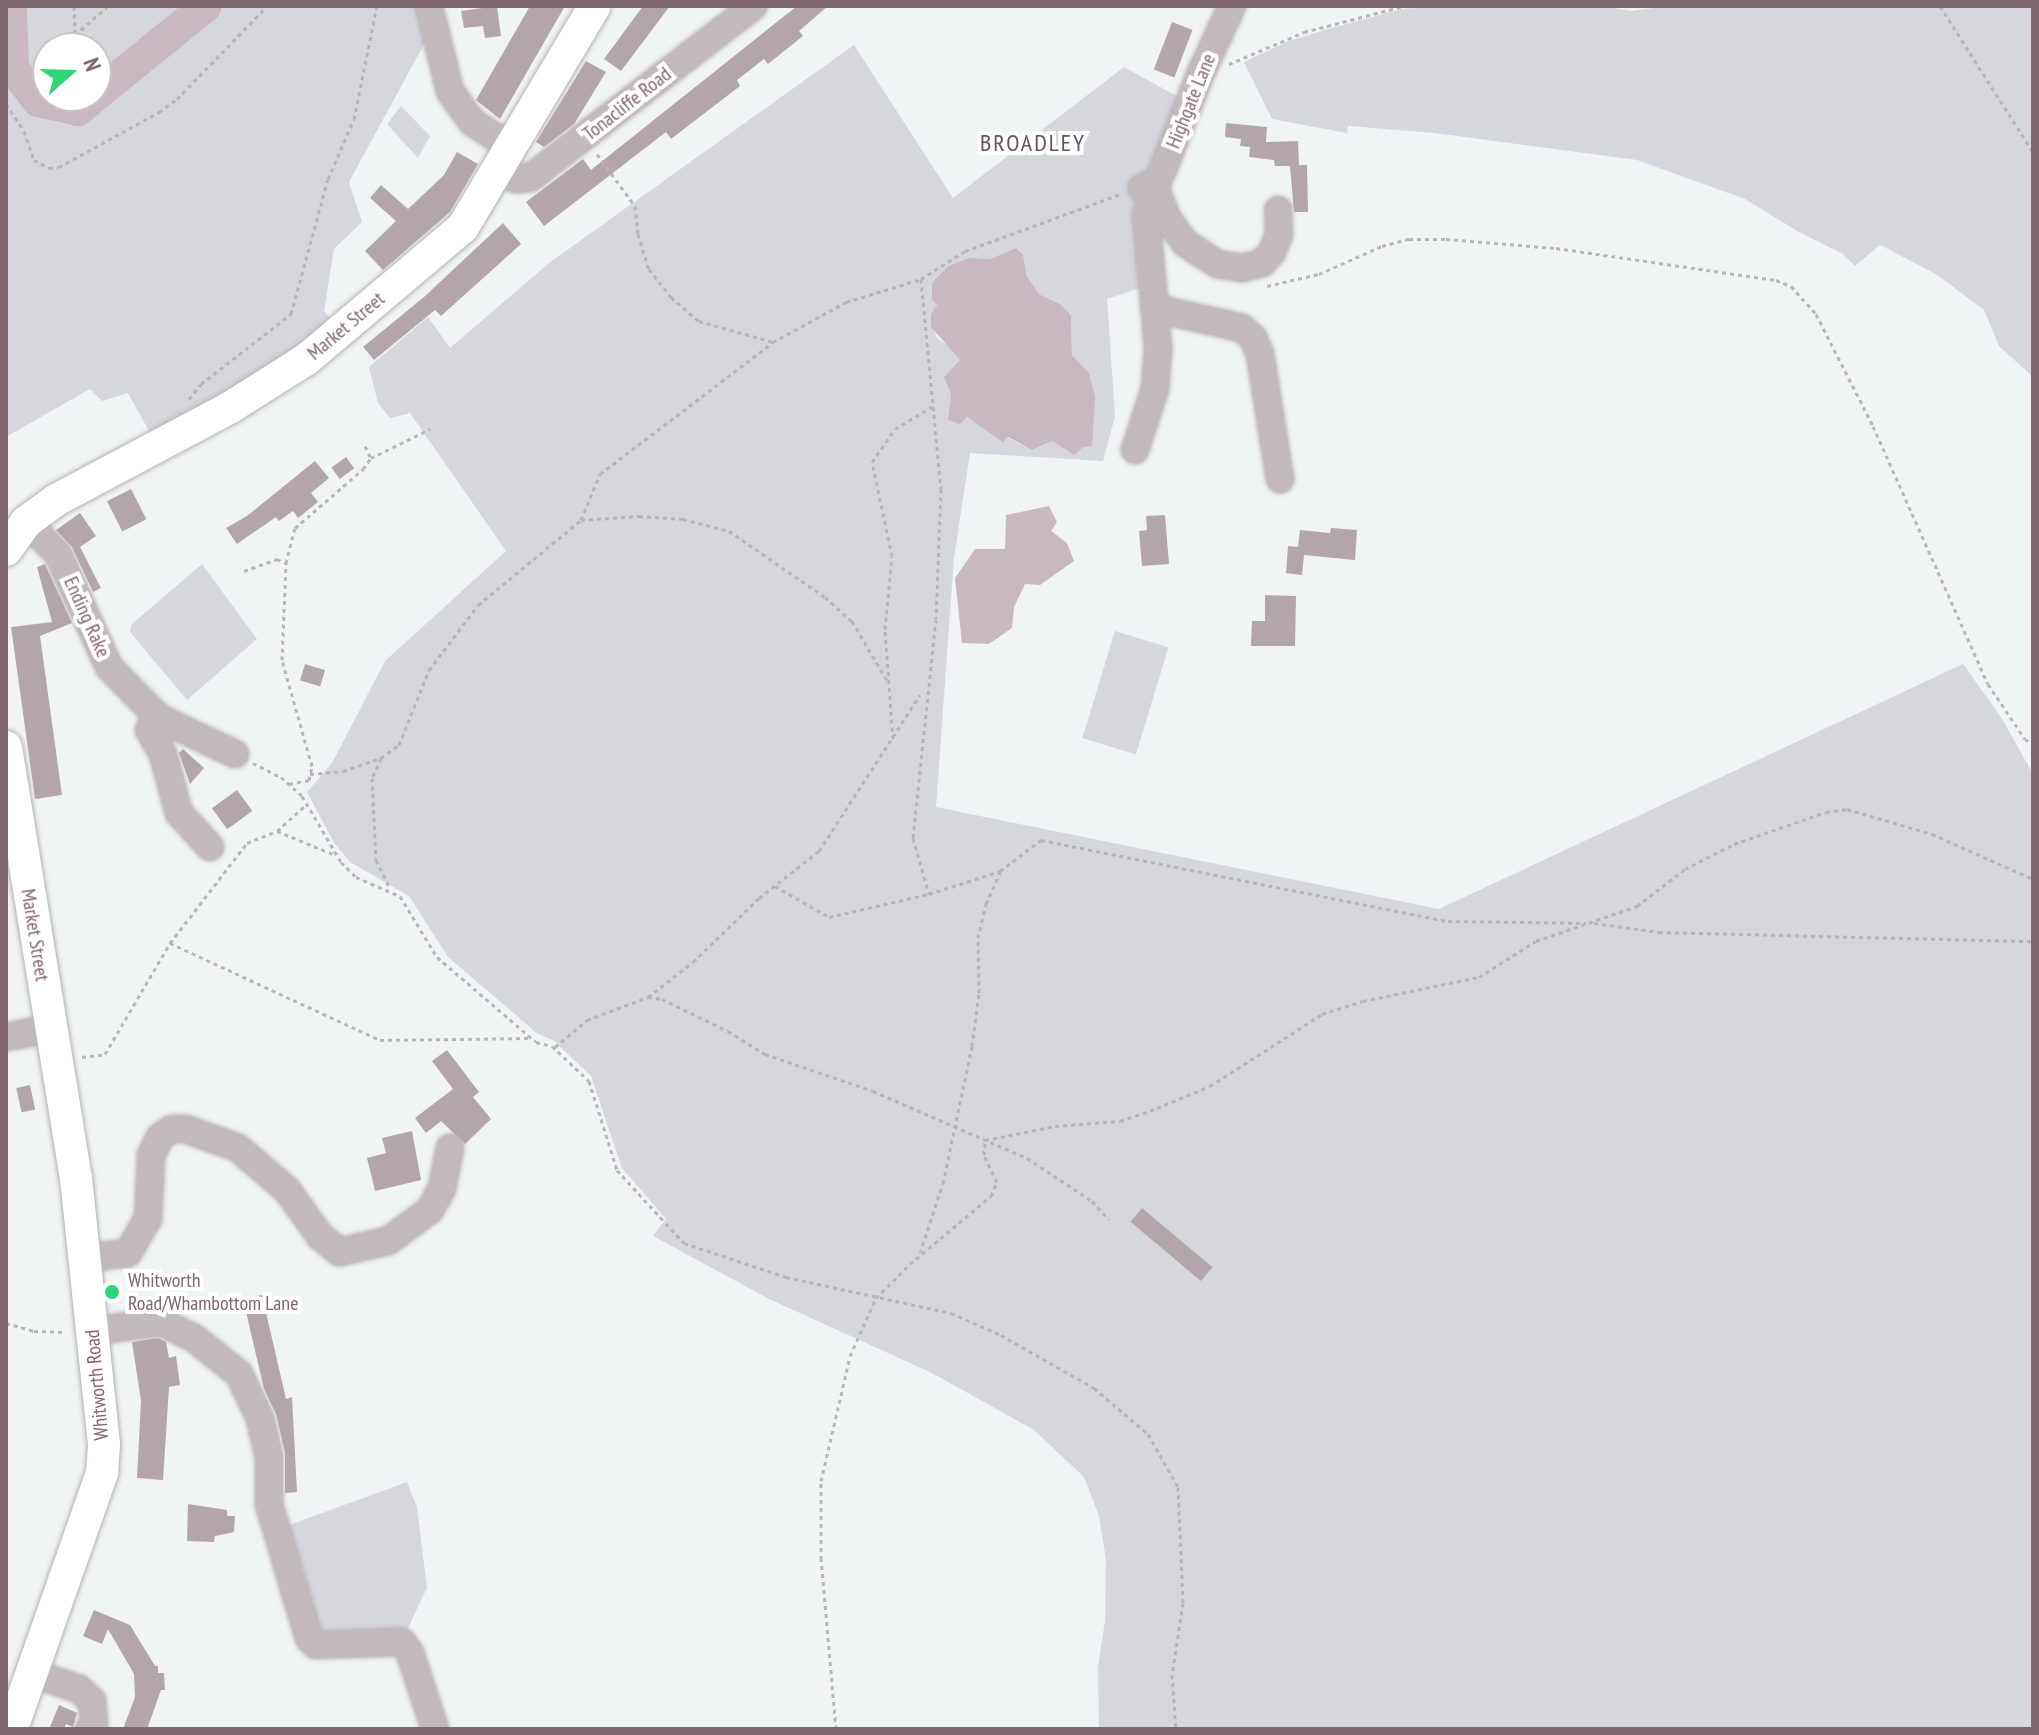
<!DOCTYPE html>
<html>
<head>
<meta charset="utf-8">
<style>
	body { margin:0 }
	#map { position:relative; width:2039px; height:1735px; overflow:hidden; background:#f1f4f4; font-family:"PT Sans Narrow",sans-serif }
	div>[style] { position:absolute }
	.green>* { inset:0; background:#d5d7dd; transform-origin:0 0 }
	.water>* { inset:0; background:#c8b9c1 }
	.river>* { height:32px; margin:-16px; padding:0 16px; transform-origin:16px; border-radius:16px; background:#c8b9c1 }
	.building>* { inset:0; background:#b2a6ab; transform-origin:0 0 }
	.path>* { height:3px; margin-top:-1.5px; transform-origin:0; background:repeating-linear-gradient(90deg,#bab4b6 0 4px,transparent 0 8px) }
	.roads { filter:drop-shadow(0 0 2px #b7b0b2) drop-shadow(0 0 2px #b7b0b2) }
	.minor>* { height:26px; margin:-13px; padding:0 13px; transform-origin:13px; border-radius:13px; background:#c1b9bc }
	.major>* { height:32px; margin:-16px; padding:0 16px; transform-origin:16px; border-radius:16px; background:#fff }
	.dots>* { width:22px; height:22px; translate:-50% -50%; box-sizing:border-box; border:4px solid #fff; border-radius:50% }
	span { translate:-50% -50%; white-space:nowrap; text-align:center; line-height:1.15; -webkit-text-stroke:8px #fff; paint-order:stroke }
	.street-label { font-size:20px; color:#80666f }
	.poi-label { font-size:20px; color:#80666f }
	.left { translate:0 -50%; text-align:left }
	.quarter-label { font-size:24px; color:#65535a; letter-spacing:2px }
	.frame { position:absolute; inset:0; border:8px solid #80666f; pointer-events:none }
	.north { position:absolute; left:32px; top:32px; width:80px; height:80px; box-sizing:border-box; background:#fff; border:2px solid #ccc2c5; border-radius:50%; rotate:70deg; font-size:22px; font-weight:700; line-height:32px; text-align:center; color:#80666f }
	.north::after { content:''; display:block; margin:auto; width:28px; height:36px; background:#30d675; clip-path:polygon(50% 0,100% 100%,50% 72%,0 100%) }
</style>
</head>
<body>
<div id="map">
	<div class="green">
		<i style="clip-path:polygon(22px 6px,189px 6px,96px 80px,96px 48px,48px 48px,48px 92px,22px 63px)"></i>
		<i style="clip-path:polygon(217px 6px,423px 6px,428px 37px,349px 182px,362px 222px,334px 249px,324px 311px,338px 329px,154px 440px,128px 393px,102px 401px,90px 389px,6px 437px,6px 77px,32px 107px,74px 120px)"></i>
		<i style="clip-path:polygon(1449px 6px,1604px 6px,1631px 11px,1668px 6px,2033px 6px,2033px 377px,1999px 346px,1984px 310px,1936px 274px,1880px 245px,1855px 266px,1843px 254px,1799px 232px,1745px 199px,1637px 160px,1435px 133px,1348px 126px,1347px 133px,1272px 119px,1244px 62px,1286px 42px,1328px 29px,1401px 9px)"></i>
		<i style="clip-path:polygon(evenodd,854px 45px,953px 198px,1124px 67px,1184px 100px,1146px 286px,1107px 299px,1115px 416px,1103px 461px,970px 453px,954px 558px,936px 807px,1439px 909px,1963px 664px,2001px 717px,2033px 774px,2033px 1729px,1099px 1729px,1098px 1667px,1105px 1621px,1106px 1560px,1099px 1516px,1084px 1477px,1034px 1430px,932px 1373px,769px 1299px,653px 1236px,666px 1219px,622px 1168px,591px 1076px,553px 1040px,538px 1034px,448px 957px,409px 896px,350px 862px,335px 844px,307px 792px,332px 763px,385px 661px,506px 551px,410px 413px,390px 418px,378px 403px,369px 367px,428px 317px,450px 348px,549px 263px,854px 45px,1016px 248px,1023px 254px,1027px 276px,1039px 294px,1060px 304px,1071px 315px,1072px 355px,1089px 373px,1074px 455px,1052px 441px,1032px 450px,966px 417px,948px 420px,955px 368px,960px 360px,954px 350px,936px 337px,931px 314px,968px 258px,990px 259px,1016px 248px)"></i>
		<i style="clip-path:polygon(401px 106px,430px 136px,418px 158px,387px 124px)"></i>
		<i style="clip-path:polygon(202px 564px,257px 639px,187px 700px,130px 632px,132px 624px)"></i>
		<i style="left:1115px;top:631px;width:56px;height:112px;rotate:17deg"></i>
		<i style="clip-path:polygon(407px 1482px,417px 1507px,427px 1588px,407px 1630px,326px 1640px,317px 1636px,305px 1574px,295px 1549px,281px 1528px)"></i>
	</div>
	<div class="water">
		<i style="clip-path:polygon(1016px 248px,1023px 254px,1027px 276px,1039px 294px,1060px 304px,1071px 315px,1072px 355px,1089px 373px,1095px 397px,1092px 446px,1083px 447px,1074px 455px,1052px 441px,1032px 450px,1008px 437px,1003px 442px,967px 417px,960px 424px,948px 420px,951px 394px,944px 377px,960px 360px,931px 327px,931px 314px,937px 305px,932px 299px,932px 283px,947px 267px,968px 258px,990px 259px)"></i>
		<i style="clip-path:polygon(1049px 506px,1057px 522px,1051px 531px,1067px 543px,1074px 561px,1040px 585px,1025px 584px,1014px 607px,1012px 628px,989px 644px,962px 643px,955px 578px,975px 549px,1005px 549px,1006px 515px)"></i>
	</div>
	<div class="river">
		<i style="left:11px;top:6px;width:62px;rotate:88.2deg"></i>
		<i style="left:13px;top:68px;width:41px;rotate:52.9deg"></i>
		<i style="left:38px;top:101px;width:41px;rotate:12.7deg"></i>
		<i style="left:78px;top:110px;width:22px;rotate:-39deg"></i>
		<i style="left:96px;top:95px;width:141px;rotate:-39deg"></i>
	</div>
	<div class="building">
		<i style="clip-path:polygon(497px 6px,501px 36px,485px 38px,483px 26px,464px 28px,461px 11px)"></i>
		<i style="clip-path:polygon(530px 6px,565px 6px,500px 119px,476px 100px)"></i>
		<i style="clip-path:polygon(643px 6px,670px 6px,621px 71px,604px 59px)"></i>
		<i style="clip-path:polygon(797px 6px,828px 6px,799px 31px,803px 36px,768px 64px,764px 59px,737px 80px,740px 86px,671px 139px,666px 132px,544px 226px,526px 202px,583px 159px,591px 170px)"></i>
		<i style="left:1172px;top:22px;width:22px;height:51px;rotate:21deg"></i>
		<i style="clip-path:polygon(586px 61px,606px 72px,574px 124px,544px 147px,536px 142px)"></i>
		<i style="clip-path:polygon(1226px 123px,1267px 127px,1266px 142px,1298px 141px,1299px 165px,1307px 165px,1308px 212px,1294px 212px,1290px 166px,1275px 166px,1274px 160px,1249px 157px,1250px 147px,1240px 146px,1241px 139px,1225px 137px)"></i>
		<i style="clip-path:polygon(457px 152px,478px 164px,450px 212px,383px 270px,365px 251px,396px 221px,370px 198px,381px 185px,408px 209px,444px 175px)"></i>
		<i style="clip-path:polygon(503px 223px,521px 244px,441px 316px,435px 310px,374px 360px,363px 347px,424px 297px)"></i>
		<i style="left:346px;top:457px;width:14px;height:18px;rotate:54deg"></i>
		<i style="clip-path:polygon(315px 461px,329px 478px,311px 493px,318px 502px,298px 518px,293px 511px,279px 521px,276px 517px,237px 544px,226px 528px,247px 516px)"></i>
		<i style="left:131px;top:489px;width:34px;height:27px;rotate:63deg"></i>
		<i style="clip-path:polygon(80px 513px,96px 536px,80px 547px,101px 588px,93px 592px,72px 547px,56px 530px)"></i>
		<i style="clip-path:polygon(1165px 515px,1169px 564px,1142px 566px,1139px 531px,1147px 530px,1146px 516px)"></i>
		<i style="clip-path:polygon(1331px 528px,1357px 530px,1355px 560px,1304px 555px,1302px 575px,1286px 573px,1288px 546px,1298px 547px,1300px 530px,1330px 533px)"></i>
		<i style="clip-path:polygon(45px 564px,72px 623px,40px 636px,62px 795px,35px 799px,11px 627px,52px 622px,37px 567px)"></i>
		<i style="clip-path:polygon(1265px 595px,1296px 596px,1295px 646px,1251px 646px,1252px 621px,1265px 621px)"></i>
		<i style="left:305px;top:664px;width:21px;height:17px;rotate:17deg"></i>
		<i style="clip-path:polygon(183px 749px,204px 768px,190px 784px,179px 753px)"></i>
		<i style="left:237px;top:790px;width:26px;height:31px;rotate:54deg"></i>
		<i style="clip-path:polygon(447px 1050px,479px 1092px,473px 1097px,491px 1119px,465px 1144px,441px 1121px,426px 1133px,415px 1118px,453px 1089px,432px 1061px)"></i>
		<i style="left:30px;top:1085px;width:25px;height:14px;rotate:78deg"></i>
		<i style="clip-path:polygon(412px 1131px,421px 1180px,375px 1191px,367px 1158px,386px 1153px,382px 1138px)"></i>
		<i style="left:1142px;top:1208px;width:92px;height:18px;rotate:40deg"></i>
		<i style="clip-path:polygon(262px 1295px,286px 1399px,292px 1397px,297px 1492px,285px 1493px,285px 1453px,276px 1414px,264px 1389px,243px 1299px)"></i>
		<i style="clip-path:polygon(158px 1338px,166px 1342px,169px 1358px,176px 1356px,180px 1385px,169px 1387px,163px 1480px,137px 1478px,141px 1401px,132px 1342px)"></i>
		<i style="clip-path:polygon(188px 1504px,227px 1510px,227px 1516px,235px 1516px,234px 1532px,215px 1536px,214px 1542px,187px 1541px)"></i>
		<i style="clip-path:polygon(94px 1610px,130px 1625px,155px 1666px,158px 1666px,158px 1673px,164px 1673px,165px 1690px,161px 1690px,147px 1729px,123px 1729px,135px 1697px,134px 1674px,108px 1629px,102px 1644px,83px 1636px)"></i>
		<i style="clip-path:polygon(59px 1705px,77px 1713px,73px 1727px,66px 1724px,64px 1729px,49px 1729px)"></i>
	</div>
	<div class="path">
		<i style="left:74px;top:6px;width:29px;rotate:88deg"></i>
		<i style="left:75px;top:35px;width:44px;rotate:-41.3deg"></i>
		<i style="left:1940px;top:6px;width:173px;rotate:57.5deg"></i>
		<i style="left:1229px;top:64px;width:82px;rotate:-23.1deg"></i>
		<i style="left:1304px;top:32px;width:103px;rotate:-14.6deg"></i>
		<i style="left:6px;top:104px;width:32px;rotate:56deg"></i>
		<i style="left:24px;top:131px;width:31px;rotate:71deg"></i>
		<i style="left:34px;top:160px;width:17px;rotate:28deg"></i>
		<i style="left:49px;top:168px;width:10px;rotate:-6deg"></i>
		<i style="left:59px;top:167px;width:114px;rotate:-28.8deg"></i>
		<i style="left:159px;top:112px;width:22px;rotate:-36deg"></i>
		<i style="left:177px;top:99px;width:129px;rotate:-45.9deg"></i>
		<i style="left:597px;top:154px;width:64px;rotate:53.8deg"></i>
		<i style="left:635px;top:206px;width:28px;rotate:84deg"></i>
		<i style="left:638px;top:234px;width:37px;rotate:73deg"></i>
		<i style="left:649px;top:269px;width:36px;rotate:52deg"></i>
		<i style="left:671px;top:297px;width:37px;rotate:41deg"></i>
		<i style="left:699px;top:321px;width:77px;rotate:15.8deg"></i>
		<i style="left:921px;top:279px;width:211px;rotate:84.6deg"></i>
		<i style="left:941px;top:489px;width:130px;rotate:92.2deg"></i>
		<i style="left:936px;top:619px;width:220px;rotate:96deg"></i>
		<i style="left:913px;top:838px;width:58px;rotate:74.1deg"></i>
		<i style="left:1267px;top:286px;width:53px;rotate:-13deg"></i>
		<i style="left:1319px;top:274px;width:69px;rotate:-24deg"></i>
		<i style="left:1382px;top:246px;width:28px;rotate:-15deg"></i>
		<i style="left:1409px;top:239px;width:37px"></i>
		<i style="left:1446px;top:239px;width:110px;rotate:4.7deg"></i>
		<i style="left:1556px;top:248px;width:222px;rotate:8.3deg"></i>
		<i style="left:1776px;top:280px;width:16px;rotate:22deg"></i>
		<i style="left:1791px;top:286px;width:38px;rotate:48deg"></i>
		<i style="left:1816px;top:314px;width:126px;rotate:63deg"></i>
		<i style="left:1873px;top:426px;width:282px;rotate:66deg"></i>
		<i style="left:1988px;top:684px;width:66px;rotate:56.1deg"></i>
		<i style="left:2025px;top:739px;width:9px;rotate:32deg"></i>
		<i style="left:189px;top:399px;width:19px;rotate:-51deg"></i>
		<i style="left:201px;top:384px;width:114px;rotate:-37.9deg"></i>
		<i style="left:291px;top:314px;width:140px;rotate:-74.7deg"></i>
		<i style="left:328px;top:179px;width:65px;rotate:-66.6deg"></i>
		<i style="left:354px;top:119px;width:115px;rotate:-78.5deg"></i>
		<i style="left:365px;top:446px;width:13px;rotate:63deg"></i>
		<i style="left:581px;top:520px;width:58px;rotate:-3.9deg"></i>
		<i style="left:639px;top:516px;width:44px;rotate:3.9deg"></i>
		<i style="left:683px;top:519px;width:48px;rotate:14.6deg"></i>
		<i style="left:729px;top:531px;width:116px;rotate:34.5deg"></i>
		<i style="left:825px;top:597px;width:36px;rotate:42deg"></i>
		<i style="left:852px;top:621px;width:71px;rotate:59.5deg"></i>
		<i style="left:244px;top:571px;width:35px;rotate:-20deg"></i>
		<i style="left:277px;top:559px;width:10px;rotate:24deg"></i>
		<i style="left:893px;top:739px;width:110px;rotate:-94.2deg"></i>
		<i style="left:885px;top:629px;width:73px;rotate:-84.5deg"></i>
		<i style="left:892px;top:556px;width:96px;rotate:-102deg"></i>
		<i style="left:872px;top:462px;width:40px;rotate:-55.1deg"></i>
		<i style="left:895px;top:429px;width:44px;rotate:-31.2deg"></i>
		<i style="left:381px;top:758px;width:22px;rotate:114deg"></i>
		<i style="left:372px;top:778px;width:82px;rotate:87.2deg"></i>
		<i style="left:376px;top:860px;width:32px;rotate:64deg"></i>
		<i style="left:253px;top:763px;width:31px;rotate:27deg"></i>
		<i style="left:281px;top:777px;width:28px;rotate:42deg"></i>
		<i style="left:302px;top:796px;width:77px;rotate:59.4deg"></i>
		<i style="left:341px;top:862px;width:21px;rotate:45deg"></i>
		<i style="left:356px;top:877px;width:48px;rotate:23.4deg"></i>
		<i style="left:400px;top:896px;width:71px;rotate:58.8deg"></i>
		<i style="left:437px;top:957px;width:130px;rotate:40.6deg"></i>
		<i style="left:536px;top:1042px;width:16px;rotate:14deg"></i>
		<i style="left:552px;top:1046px;width:51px;rotate:43.4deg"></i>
		<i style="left:589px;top:1081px;width:93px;rotate:72.5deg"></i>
		<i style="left:617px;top:1170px;width:99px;rotate:47.5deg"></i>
		<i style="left:684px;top:1243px;width:108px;rotate:18.4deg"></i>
		<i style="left:786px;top:1277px;width:169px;rotate:12.3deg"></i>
		<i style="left:951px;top:1313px;width:55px;rotate:23.7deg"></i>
		<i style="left:1001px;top:1335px;width:107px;rotate:29.7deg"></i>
		<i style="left:1094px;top:1388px;width:71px;rotate:40.4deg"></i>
		<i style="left:1148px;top:1434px;width:61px;rotate:60.5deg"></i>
		<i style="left:1178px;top:1487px;width:116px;rotate:87.5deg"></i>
		<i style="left:1183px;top:1603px;width:73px;rotate:98.7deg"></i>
		<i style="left:1172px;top:1675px;width:54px;rotate:85.8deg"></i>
		<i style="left:310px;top:774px;width:33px;rotate:-5deg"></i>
		<i style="left:343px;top:771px;width:40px;rotate:-18.9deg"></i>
		<i style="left:381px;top:758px;width:22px;rotate:-36deg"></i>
		<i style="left:399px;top:745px;width:81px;rotate:-68.2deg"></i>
		<i style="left:429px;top:670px;width:81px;rotate:-53deg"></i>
		<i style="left:478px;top:605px;width:134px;rotate:-39.5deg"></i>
		<i style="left:581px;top:520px;width:50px;rotate:-67.6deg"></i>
		<i style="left:600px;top:474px;width:218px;rotate:-37.3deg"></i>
		<i style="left:773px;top:342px;width:83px;rotate:-28.7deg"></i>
		<i style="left:846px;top:302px;width:78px;rotate:-17deg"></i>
		<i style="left:921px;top:279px;width:52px;rotate:-32.5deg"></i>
		<i style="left:965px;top:251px;width:166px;rotate:-20.1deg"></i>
		<i style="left:289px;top:784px;width:20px;rotate:-11deg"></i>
		<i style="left:309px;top:780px;width:14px;rotate:-78deg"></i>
		<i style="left:312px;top:766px;width:110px;rotate:-105.8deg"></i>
		<i style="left:282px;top:660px;width:97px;rotate:-87.6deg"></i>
		<i style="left:286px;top:563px;width:36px;rotate:-76deg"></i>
		<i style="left:295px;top:528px;width:90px;rotate:-40.9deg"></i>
		<i style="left:363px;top:469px;width:14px;rotate:-54deg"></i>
		<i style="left:371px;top:458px;width:66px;rotate:-26.2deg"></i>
		<i style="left:277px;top:831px;width:61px;rotate:22.3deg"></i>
		<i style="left:775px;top:886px;width:62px;rotate:29.9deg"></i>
		<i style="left:829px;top:917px;width:103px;rotate:-13deg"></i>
		<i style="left:929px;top:894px;width:75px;rotate:-17.9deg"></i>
		<i style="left:1000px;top:871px;width:51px;rotate:-37.1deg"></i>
		<i style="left:1041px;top:840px;width:415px;rotate:11.3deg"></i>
		<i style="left:1448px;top:921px;width:138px;rotate:0.8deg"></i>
		<i style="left:1594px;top:923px;width:66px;rotate:7.9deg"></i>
		<i style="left:1659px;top:932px;width:374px;rotate:1.4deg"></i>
		<i style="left:170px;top:943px;width:231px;rotate:24.8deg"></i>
		<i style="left:380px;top:1040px;width:151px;rotate:-0.8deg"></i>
		<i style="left:648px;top:997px;width:57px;rotate:-37.9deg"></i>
		<i style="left:693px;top:962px;width:92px;rotate:-44.1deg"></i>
		<i style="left:759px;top:898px;width:76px;rotate:-38.1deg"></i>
		<i style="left:819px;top:851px;width:186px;rotate:-57.1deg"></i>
		<i style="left:555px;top:1047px;width:42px;rotate:-40.2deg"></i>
		<i style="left:587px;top:1020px;width:65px;rotate:-20.7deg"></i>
		<i style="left:648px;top:997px;width:14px;rotate:8deg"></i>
		<i style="left:662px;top:999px;width:73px;rotate:25.9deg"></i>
		<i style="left:728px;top:1031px;width:44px;rotate:31.9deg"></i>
		<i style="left:765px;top:1054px;width:114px;rotate:18.9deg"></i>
		<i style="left:873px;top:1091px;width:168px;rotate:23.5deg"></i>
		<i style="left:1027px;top:1158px;width:78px;rotate:33.5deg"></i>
		<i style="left:1092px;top:1201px;width:25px;rotate:48deg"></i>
		<i style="left:82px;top:1057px;width:23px;rotate:-7deg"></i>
		<i style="left:105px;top:1054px;width:129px;rotate:-59.6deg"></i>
		<i style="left:170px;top:943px;width:126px;rotate:-52.4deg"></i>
		<i style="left:247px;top:843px;width:32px;rotate:-22deg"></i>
		<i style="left:277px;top:831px;width:39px;rotate:-42deg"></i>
		<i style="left:920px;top:1253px;width:74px;rotate:-71.8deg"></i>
		<i style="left:943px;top:1183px;width:140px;rotate:-78deg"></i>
		<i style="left:972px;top:1046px;width:53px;rotate:-82.5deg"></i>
		<i style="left:979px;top:993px;width:55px;rotate:-91deg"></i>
		<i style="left:978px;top:938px;width:35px;rotate:-77deg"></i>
		<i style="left:986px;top:904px;width:35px;rotate:-66deg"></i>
		<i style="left:6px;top:1323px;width:29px;rotate:16deg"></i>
		<i style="left:34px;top:1331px;width:32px;rotate:2deg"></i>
		<i style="left:836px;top:1729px;width:171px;rotate:-95deg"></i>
		<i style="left:821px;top:1559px;width:78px;rotate:-90deg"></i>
		<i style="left:821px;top:1481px;width:128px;rotate:-76.9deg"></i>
		<i style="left:850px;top:1356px;width:64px;rotate:-65.9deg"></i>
		<i style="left:876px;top:1298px;width:48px;rotate:-45deg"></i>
		<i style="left:910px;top:1264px;width:106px;rotate:-40deg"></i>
		<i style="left:991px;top:1196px;width:15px;rotate:-67deg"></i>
		<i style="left:997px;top:1182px;width:30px;rotate:-116deg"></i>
		<i style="left:984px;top:1155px;width:15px;rotate:-86deg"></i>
		<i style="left:985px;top:1140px;width:71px;rotate:-11.3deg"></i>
		<i style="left:1055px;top:1126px;width:65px;rotate:-4.4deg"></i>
		<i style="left:1120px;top:1121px;width:39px;rotate:-19deg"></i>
		<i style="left:1157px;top:1108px;width:57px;rotate:-22.5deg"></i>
		<i style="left:1210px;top:1086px;width:133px;rotate:-32.7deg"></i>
		<i style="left:1322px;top:1014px;width:43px;rotate:-17.6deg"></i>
		<i style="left:1363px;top:1001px;width:118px;rotate:-11.7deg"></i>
		<i style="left:1479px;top:977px;width:67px;rotate:-32.3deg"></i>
		<i style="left:1536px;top:941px;width:107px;rotate:-19.1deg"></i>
		<i style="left:1637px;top:906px;width:61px;rotate:-37.6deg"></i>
		<i style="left:1685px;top:869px;width:55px;rotate:-27deg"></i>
		<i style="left:1734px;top:844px;width:97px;rotate:-19.2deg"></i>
		<i style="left:1826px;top:812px;width:21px;rotate:-8deg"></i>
		<i style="left:1847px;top:809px;width:89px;rotate:16.4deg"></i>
		<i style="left:1932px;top:834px;width:111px;rotate:24deg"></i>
	</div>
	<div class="roads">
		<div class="minor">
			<i style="left:429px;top:6px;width:88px;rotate:76.1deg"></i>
			<i style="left:450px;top:91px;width:38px;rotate:55deg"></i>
			<i style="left:472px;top:122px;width:44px;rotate:33deg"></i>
			<i style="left:494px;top:171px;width:23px;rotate:20deg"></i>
			<i style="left:516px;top:179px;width:14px;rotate:-4deg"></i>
			<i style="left:530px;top:178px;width:282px;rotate:-37.6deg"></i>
			<i style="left:1158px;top:180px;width:37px;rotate:109deg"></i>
			<i style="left:1146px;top:215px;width:86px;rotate:84.7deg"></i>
			<i style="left:1154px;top:301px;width:12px;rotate:48deg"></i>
			<i style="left:1162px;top:310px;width:82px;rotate:12.7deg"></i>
			<i style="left:1242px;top:328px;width:15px;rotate:42deg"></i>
			<i style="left:1253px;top:338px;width:17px;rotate:66deg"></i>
			<i style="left:1260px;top:354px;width:127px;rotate:80.9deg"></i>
			<i style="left:1155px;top:187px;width:33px;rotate:69deg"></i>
			<i style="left:1167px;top:218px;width:31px;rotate:54deg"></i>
			<i style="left:1185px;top:243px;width:38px;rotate:33deg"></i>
			<i style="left:1217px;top:264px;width:25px;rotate:9deg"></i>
			<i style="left:1242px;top:268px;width:21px;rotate:-14deg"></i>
			<i style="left:1262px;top:263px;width:15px;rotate:-48deg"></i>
			<i style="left:1272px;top:252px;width:18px;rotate:-68deg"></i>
			<i style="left:1279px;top:235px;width:25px;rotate:-92deg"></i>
			<i style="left:1142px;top:188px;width:18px;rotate:-27deg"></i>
			<i style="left:1158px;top:180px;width:14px;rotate:-65deg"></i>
			<i style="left:1164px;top:167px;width:99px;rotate:-68.6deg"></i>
			<i style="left:1200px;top:75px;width:76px;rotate:-65.1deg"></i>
			<i style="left:1135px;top:450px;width:64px;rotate:-71.8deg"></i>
			<i style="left:1155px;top:389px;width:41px;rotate:-85.8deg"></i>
			<i style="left:1158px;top:348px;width:47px;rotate:-94.9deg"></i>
			<i style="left:26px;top:522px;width:45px;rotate:45deg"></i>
			<i style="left:58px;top:554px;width:124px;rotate:65.7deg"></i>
			<i style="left:109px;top:667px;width:71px;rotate:45.6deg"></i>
			<i style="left:159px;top:718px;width:84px;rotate:25.3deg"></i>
			<i style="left:156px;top:714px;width:17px;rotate:114deg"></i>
			<i style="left:149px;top:730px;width:28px;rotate:60deg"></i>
			<i style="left:163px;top:754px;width:61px;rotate:74.8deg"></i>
			<i style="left:179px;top:813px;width:46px;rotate:47.6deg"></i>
			<i style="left:6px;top:1037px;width:44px;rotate:-10.5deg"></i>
			<i style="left:84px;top:1258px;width:44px;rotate:-6.5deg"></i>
			<i style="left:128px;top:1253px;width:39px;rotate:-60deg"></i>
			<i style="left:148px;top:1219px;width:64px;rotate:-87.3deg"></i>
			<i style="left:151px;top:1155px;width:20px;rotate:-63deg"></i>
			<i style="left:160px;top:1137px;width:14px;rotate:-34deg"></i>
			<i style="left:172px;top:1129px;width:14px"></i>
			<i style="left:186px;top:1129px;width:55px;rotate:20.1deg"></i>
			<i style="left:238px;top:1148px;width:65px;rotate:40.6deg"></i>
			<i style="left:287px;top:1190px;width:57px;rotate:54.3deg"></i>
			<i style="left:320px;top:1236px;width:25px;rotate:40deg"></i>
			<i style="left:339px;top:1252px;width:50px;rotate:-12.7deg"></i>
			<i style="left:388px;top:1241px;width:52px;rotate:-36.4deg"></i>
			<i style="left:430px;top:1210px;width:25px;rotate:-61deg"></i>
			<i style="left:442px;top:1188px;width:41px;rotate:-78.7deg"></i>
			<i style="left:92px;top:1331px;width:70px;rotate:-7.4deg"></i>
			<i style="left:161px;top:1322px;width:37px;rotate:26deg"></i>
			<i style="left:194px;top:1338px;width:58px;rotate:38.7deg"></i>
			<i style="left:239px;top:1374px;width:49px;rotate:64.5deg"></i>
			<i style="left:260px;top:1418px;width:40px;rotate:77deg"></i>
			<i style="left:269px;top:1457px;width:47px;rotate:90deg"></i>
			<i style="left:269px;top:1504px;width:140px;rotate:73.4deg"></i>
			<i style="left:309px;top:1638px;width:10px;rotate:45deg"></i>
			<i style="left:316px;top:1645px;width:86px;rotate:-2deg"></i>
			<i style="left:402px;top:1642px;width:14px;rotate:54deg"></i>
			<i style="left:410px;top:1653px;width:80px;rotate:71.8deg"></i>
			<i style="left:32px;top:1673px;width:50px;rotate:18.8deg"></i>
			<i style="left:79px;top:1689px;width:18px;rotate:43deg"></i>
			<i style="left:92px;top:1701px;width:23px;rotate:85deg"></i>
			<i style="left:94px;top:1724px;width:7px;rotate:135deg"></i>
		</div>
		<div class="major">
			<i style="left:6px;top:550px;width:34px;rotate:-54deg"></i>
			<i style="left:26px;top:522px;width:37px;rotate:-36deg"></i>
			<i style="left:56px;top:500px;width:198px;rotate:-28deg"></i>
			<i style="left:231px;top:407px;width:90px;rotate:-32.3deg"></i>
			<i style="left:307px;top:359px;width:204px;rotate:-40.2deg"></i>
			<i style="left:463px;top:227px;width:257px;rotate:-59.2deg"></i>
			<i style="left:6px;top:747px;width:437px;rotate:80.8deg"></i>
			<i style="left:76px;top:1178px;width:268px;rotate:84deg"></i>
			<i style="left:104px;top:1445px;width:28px;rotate:94deg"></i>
			<i style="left:102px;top:1473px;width:271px;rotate:109.4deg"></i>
		</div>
	</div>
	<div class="dots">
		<i style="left:112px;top:1292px;background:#30d675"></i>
	</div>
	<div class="street-label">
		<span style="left:1191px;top:101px;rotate:-68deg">Highgate Lane</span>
		<span style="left:627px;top:104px;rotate:-38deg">Tonacliffe Road</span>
		<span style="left:346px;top:326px;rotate:-40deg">Market Street</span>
		<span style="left:87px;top:617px;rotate:66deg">Ending Rake</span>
		<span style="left:35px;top:935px;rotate:81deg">Market Street</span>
		<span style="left:97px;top:1385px;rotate:-95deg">Whitworth Road</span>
	</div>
	<div class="poi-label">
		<span class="left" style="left:128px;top:1292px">Whitworth<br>Road/Whambottom Lane</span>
	</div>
	<div class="quarter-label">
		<span style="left:1033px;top:143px">BROADLEY</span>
	</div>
	<div class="frame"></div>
	<div class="north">N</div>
</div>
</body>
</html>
